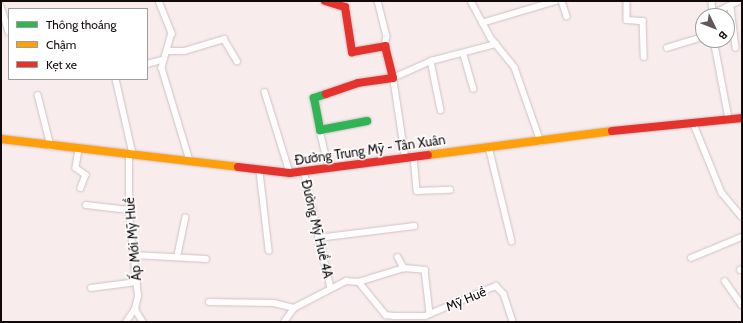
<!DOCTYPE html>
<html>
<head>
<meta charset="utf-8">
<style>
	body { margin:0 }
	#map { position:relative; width:743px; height:323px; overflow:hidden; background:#f9eced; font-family:Cabin,sans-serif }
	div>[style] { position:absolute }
	.roads { filter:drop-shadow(0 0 1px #cdc2c3) drop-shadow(0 0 1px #cdc2c3) }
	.street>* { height:5.5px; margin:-2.75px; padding:0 2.75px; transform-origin:2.75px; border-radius:2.75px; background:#fefcfc }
	.fast>* { height:8px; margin:-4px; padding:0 4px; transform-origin:4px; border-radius:4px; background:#30b455 }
	.slow>* { height:8px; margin:-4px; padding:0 4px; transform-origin:4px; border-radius:4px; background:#ff9f0a }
	.jam>* { height:8px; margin:-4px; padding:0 4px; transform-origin:4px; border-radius:4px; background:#e5322d }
	span { translate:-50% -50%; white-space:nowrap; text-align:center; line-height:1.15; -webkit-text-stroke:3px #fff; paint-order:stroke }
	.street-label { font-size:13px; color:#12090a }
	.frame { position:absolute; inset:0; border:2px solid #12090a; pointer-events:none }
	.legend { position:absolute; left:8px; top:8px; width:140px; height:72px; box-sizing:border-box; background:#fff; border:1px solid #a09d9d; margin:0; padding:5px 7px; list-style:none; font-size:12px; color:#12090a }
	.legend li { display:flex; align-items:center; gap:8px; height:20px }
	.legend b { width:20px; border:1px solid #a09d9d }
	.north { position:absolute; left:695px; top:8px; width:40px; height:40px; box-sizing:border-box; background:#fff; border:1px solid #a09d9d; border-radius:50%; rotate:133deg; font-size:11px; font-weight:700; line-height:16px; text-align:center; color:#12090a }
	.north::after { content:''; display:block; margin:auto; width:14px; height:18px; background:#635859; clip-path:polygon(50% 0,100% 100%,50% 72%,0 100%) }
</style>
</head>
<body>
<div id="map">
	<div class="roads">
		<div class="street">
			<i style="left:159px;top:1px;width:35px;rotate:68deg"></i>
			<i style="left:172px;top:33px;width:36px;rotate:106deg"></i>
			<i style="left:162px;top:68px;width:97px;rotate:73.2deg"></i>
			<i style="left:378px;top:1px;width:36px;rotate:76deg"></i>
			<i style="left:387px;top:36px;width:10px;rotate:101deg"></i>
			<i style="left:471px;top:1px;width:42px;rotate:61.6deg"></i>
			<i style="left:491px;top:38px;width:38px;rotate:51deg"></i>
			<i style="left:515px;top:68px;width:78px;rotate:70.6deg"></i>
			<i style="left:562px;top:1px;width:16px;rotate:72deg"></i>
			<i style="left:627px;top:1px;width:19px;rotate:90deg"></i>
			<i style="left:627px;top:20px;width:16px;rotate:4deg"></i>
			<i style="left:643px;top:21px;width:36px;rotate:88deg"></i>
			<i style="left:712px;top:1px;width:15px;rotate:86deg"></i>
			<i style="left:1px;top:6px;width:27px;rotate:73deg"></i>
			<i style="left:731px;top:7px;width:41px;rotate:83deg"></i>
			<i style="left:713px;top:14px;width:29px;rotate:-27deg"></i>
			<i style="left:482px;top:23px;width:77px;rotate:-16.6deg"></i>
			<i style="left:714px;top:40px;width:80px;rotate:79.2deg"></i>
			<i style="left:667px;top:48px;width:38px;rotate:-17deg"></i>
			<i style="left:167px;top:51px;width:18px"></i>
			<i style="left:185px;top:51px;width:41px;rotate:-17.1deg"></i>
			<i style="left:224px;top:39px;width:26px;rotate:59deg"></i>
			<i style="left:464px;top:55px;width:35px;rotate:74deg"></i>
			<i style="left:431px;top:61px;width:50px;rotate:78.5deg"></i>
			<i style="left:147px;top:64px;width:16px;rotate:-15deg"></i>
			<i style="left:116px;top:79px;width:77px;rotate:77.2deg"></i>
			<i style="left:265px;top:92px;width:85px;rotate:72.8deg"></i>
			<i style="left:38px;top:95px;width:53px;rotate:75.7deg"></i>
			<i style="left:693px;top:122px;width:77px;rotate:67.8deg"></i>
			<i style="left:722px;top:193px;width:31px;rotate:50deg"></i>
			<i style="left:320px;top:130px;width:39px;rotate:77deg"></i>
			<i style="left:489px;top:147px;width:97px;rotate:76.3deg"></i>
			<i style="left:79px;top:149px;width:19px;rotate:99deg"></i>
			<i style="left:76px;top:168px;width:12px;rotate:35deg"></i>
			<i style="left:86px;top:175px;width:14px;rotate:111deg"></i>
			<i style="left:414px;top:156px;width:35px;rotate:85deg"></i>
			<i style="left:417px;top:191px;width:33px;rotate:-2deg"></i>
			<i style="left:405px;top:157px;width:80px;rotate:-98.6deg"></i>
			<i style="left:393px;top:78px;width:42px;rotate:-24.1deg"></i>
			<i style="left:431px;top:61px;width:67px;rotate:-14.7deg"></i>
			<i style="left:304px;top:171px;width:120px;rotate:77deg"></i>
			<i style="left:260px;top:172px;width:79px;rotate:83.4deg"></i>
			<i style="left:86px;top:205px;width:43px;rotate:6.6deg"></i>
			<i style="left:318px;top:238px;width:97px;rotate:-7.1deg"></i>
			<i style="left:134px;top:255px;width:72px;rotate:3.2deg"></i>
			<i style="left:177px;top:257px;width:40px;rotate:-78deg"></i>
			<i style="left:398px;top:257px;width:13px;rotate:61deg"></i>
			<i style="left:404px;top:268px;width:21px;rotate:5deg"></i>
			<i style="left:425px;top:270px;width:44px;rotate:83.5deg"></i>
			<i style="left:691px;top:258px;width:55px;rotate:-22.4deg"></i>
			<i style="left:740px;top:270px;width:2px;rotate:-27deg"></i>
			<i style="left:725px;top:281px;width:29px;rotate:55deg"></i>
			<i style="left:359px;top:282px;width:47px;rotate:-17.3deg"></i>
			<i style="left:91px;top:288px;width:46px;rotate:-7.4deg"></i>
			<i style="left:209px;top:302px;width:65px;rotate:0.9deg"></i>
			<i style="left:274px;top:303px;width:21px;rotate:14deg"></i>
			<i style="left:135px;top:309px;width:15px;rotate:58deg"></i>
			<i style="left:126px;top:322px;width:16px;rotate:-55deg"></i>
			<i style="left:135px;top:309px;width:13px;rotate:-77deg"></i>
			<i style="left:138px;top:296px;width:82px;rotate:-96.3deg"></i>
			<i style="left:129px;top:214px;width:60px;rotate:-90deg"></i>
			<i style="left:284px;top:322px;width:17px;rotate:-54deg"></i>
			<i style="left:294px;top:308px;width:59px;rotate:-27.4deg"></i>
			<i style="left:346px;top:281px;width:13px;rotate:4deg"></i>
			<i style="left:359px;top:282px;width:43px;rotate:50.7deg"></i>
			<i style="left:386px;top:315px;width:8px;rotate:7deg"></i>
			<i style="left:394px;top:316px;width:31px"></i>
			<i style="left:425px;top:316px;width:77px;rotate:-22.9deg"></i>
			<i style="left:496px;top:286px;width:11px;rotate:45deg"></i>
			<i style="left:504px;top:294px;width:29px;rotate:72deg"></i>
		</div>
		<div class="fast">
			<i style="left:326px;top:94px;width:13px;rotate:162deg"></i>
			<i style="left:314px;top:98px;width:33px;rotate:79deg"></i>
			<i style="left:320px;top:130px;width:48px;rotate:-10.8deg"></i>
		</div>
		<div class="slow">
			<i style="left:1px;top:139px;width:239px;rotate:6.7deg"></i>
			<i style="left:428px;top:155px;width:186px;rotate:-7.4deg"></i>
		</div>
		<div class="jam">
			<i style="left:325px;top:1px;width:21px;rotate:17deg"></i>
			<i style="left:345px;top:7px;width:46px;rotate:81.2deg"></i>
			<i style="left:352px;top:52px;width:34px;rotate:-10deg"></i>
			<i style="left:385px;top:46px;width:33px;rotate:76deg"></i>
			<i style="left:393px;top:78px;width:35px;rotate:172deg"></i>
			<i style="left:358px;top:83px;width:34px;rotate:161deg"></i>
			<i style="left:612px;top:131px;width:131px;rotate:-5.7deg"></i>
			<i style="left:238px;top:167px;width:52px;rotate:6.6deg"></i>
			<i style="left:290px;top:173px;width:139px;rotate:-7.4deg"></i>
		</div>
	</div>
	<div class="street-label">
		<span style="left:370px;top:150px;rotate:-8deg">Đường Trung Mỹ - Tân Xuân</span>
		<span style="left:317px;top:229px;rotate:77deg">Đường Mỹ Huề 4A</span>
		<span style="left:133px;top:239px;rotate:-95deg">Ấp Mới Mỹ Huề</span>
		<span style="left:466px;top:299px;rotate:-23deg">Mỹ Huề</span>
	</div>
	<div class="frame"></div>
	<ul class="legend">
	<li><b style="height:5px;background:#30b455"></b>Thông thoáng</li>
	<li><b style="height:5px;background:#ff9f0a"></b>Chậm</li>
	<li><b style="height:5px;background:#e5322d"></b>Kẹt xe</li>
	</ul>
	<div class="north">B</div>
</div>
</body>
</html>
